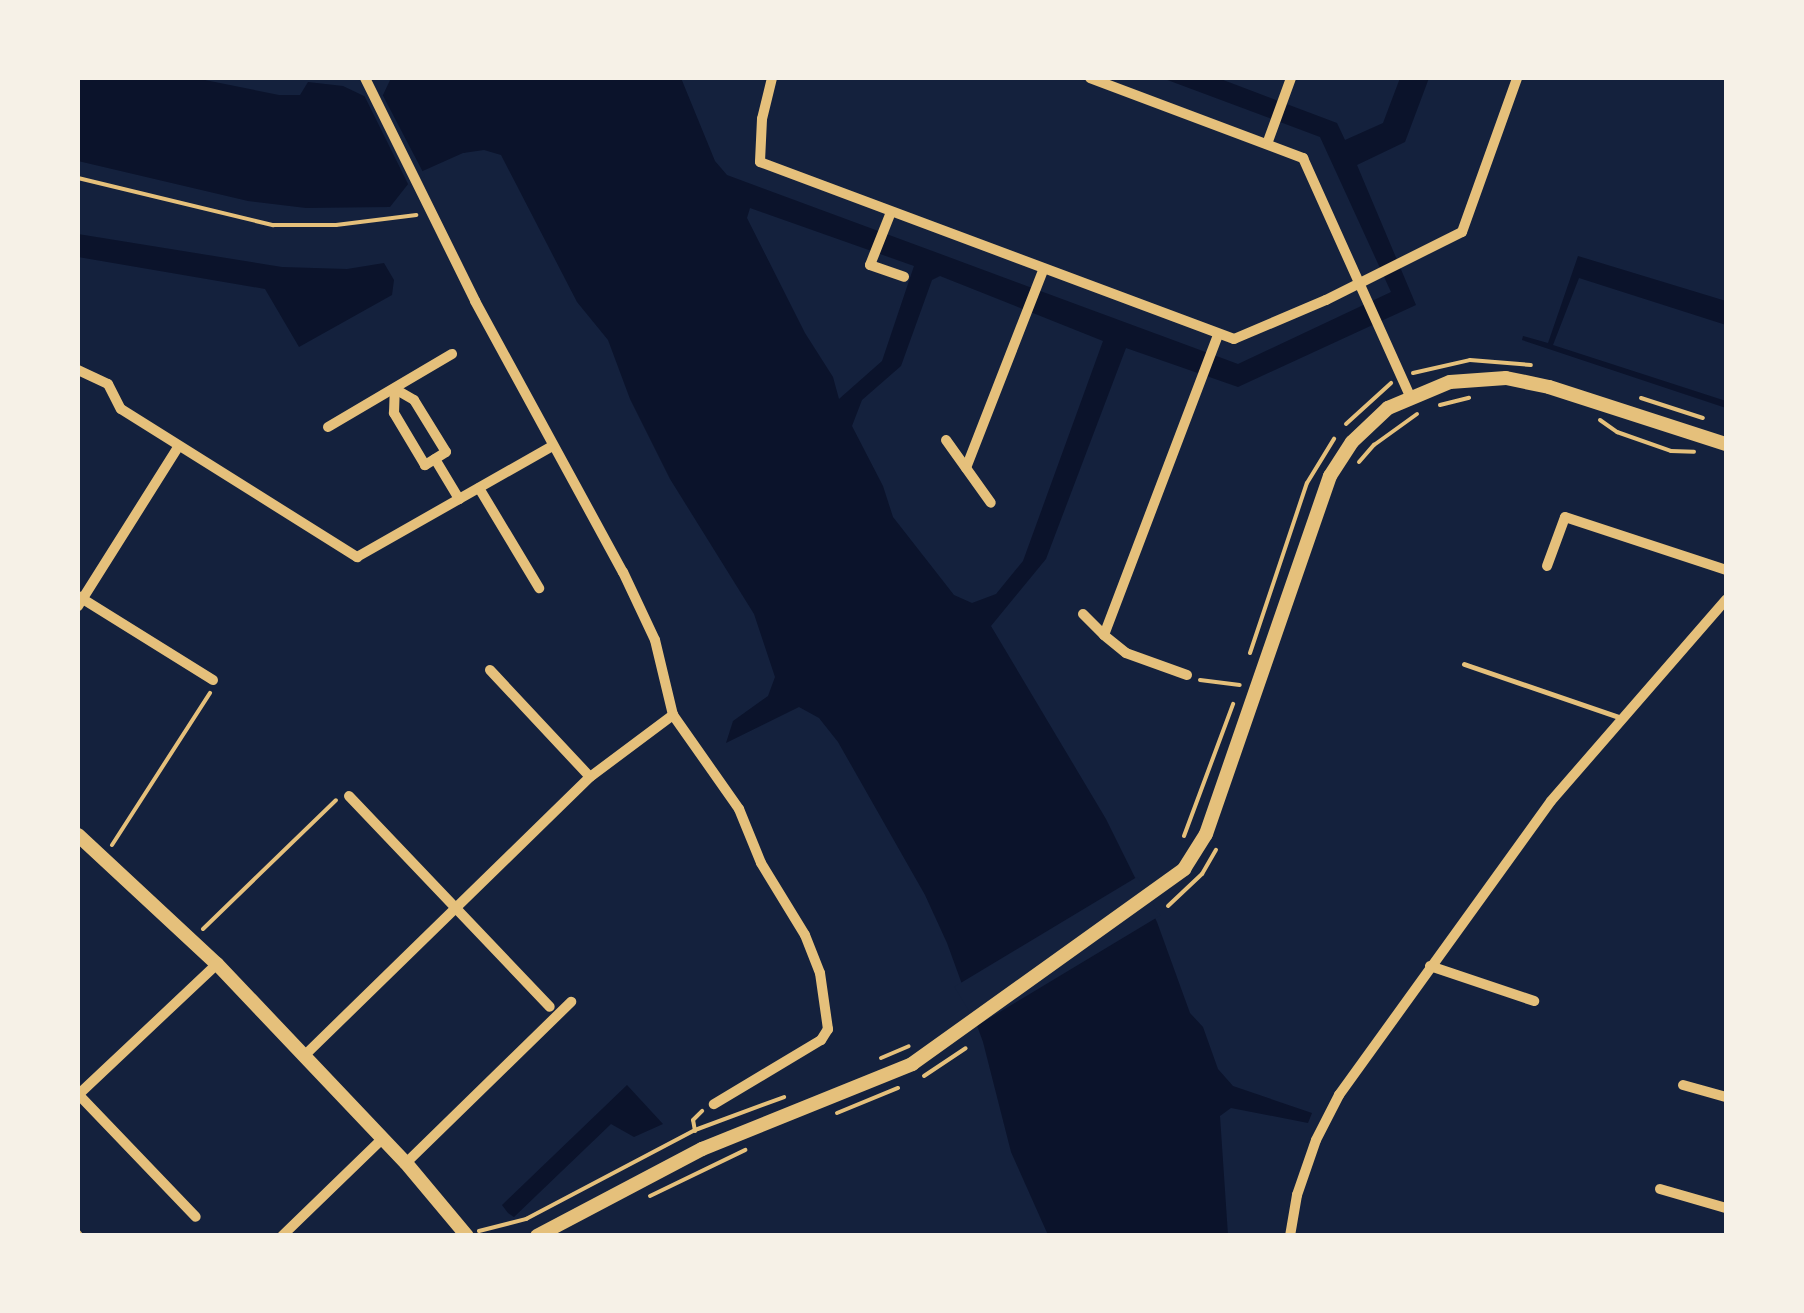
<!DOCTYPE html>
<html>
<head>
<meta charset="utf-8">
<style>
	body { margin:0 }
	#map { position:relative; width:1804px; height:1313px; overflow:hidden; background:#14213d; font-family:"Sofia Sans Condensed",sans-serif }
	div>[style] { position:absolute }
	.water>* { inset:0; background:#0b132b }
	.pier>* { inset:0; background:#14213d; transform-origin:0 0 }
	.path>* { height:4px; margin:-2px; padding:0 2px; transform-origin:2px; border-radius:2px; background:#e5c07b }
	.service>* { height:5px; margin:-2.5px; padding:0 2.5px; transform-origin:2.5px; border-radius:2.5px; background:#e5c07b }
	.minor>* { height:10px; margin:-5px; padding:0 5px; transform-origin:5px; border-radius:5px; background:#e5c07b }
	.tertiary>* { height:14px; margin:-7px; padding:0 7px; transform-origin:7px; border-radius:7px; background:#e5c07b }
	span { translate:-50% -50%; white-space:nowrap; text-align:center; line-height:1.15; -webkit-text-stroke:8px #f6f1e7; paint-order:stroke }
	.frame { position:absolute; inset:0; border:80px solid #f6f1e7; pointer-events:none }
</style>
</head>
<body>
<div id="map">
	<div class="water">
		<i style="clip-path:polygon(evenodd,78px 78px,195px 78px,279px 95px,300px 95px,308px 82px,343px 86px,364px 96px,383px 95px,391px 78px,681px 78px,715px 161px,727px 175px,1238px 364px,1391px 292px,1320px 137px,1162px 78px,1218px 78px,1337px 123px,1345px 140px,1383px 123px,1400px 78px,1429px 78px,1405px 142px,1357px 165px,1416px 305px,1238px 387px,1126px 348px,1046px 559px,991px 626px,1106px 819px,1157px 922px,1190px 1013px,1203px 1027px,1218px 1069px,1233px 1086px,1312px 1113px,1308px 1123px,1231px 1108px,1220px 1116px,1228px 1235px,1048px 1235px,1011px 1152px,983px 1042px,947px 943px,925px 895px,838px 742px,819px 718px,799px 707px,726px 743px,733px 721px,768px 696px,775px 677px,754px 614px,670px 479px,630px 399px,608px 340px,577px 302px,501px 155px,484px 150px,463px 153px,416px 174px,390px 207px,306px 208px,248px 201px,78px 161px,78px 78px,750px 208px,914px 266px,882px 361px,839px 399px,833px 377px,805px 333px,747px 218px,750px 208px,78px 78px,940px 276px,1103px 341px,1023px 561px,996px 594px,972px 603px,954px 595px,893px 517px,883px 486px,852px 426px,862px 400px,901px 366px,932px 280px,940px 276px)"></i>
		<i style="clip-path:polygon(78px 234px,282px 267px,347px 269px,384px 263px,394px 280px,392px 295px,299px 347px,265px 289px,78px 257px)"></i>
		<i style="clip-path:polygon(1578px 256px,1726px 301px,1726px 325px,1579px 278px,1553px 345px,1726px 401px,1726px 408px,1522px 340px,1523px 336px,1548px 343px)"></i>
		<i style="clip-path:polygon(627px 1085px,663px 1124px,634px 1137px,611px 1124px,514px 1217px,508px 1213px,502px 1205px)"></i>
	</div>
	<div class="pier">
		<i style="clip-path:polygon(361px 89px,380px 90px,425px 176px,409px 186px)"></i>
		<i style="left:1137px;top:877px;width:45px;height:213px;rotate:59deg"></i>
	</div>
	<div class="path">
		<i style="left:78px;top:178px;width:201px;rotate:13.6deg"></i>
		<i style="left:273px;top:225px;width:63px"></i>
		<i style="left:336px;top:225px;width:81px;rotate:-7.1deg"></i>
		<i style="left:1413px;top:373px;width:58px;rotate:-12.8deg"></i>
		<i style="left:1470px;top:360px;width:61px;rotate:4.7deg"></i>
		<i style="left:1641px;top:398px;width:65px;rotate:17.9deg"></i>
		<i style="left:1440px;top:405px;width:30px;rotate:-14deg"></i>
		<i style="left:1600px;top:420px;width:21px;rotate:35deg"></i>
		<i style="left:1617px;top:432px;width:57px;rotate:19.4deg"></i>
		<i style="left:1671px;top:451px;width:23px;rotate:2deg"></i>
		<i style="left:1346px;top:424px;width:61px;rotate:-42.3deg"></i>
		<i style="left:1359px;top:462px;width:23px;rotate:-49deg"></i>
		<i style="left:1374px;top:445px;width:53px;rotate:-35.8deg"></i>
		<i style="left:1250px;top:653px;width:179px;rotate:-71.5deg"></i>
		<i style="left:1307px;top:483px;width:52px;rotate:-58.5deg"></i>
		<i style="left:1200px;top:680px;width:40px;rotate:7.1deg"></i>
		<i style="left:1184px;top:836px;width:141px;rotate:-69.6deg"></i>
		<i style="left:112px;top:845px;width:181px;rotate:-57.2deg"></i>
		<i style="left:1168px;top:906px;width:47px;rotate:-43.3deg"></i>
		<i style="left:1202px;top:874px;width:28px;rotate:-60deg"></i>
		<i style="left:203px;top:929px;width:185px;rotate:-44.1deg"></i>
		<i style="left:881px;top:1058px;width:30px;rotate:-23deg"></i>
		<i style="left:924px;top:1076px;width:50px;rotate:-33.7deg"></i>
		<i style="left:837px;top:1113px;width:66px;rotate:-22.3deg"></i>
		<i style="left:695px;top:1131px;width:11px;rotate:-100deg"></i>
		<i style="left:693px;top:1120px;width:13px;rotate:-45deg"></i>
		<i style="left:650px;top:1196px;width:106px;rotate:-25.8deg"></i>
		<i style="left:78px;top:1231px;width:6px;rotate:51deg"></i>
		<i style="left:479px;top:1231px;width:49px;rotate:-14.3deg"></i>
		<i style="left:526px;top:1219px;width:191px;rotate:-27.8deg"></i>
		<i style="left:695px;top:1130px;width:95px;rotate:-20.3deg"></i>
	</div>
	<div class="service">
		<i style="left:1464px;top:664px;width:167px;rotate:18.9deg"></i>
	</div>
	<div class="minor">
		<i style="left:365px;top:78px;width:249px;rotate:63.7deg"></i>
		<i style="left:475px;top:301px;width:309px;rotate:61.4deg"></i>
		<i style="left:623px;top:572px;width:75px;rotate:64.8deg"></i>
		<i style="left:655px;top:640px;width:77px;rotate:76.5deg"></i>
		<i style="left:673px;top:715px;width:115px;rotate:54.9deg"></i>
		<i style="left:739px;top:809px;width:58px;rotate:67.8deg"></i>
		<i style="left:761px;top:863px;width:84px;rotate:58.6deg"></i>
		<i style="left:805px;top:935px;width:41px;rotate:68.5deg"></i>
		<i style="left:820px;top:973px;width:57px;rotate:81.9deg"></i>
		<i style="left:828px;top:1029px;width:13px;rotate:122deg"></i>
		<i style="left:821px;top:1040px;width:125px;rotate:149.1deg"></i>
		<i style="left:772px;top:78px;width:42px;rotate:103.7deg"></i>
		<i style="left:762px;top:119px;width:43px;rotate:92.7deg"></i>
		<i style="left:760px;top:162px;width:506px;rotate:20.48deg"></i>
		<i style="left:1234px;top:339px;width:100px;rotate:-23deg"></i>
		<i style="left:1326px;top:300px;width:152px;rotate:-26.6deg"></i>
		<i style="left:1462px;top:232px;width:164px;rotate:-70.3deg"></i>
		<i style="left:1090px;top:78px;width:228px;rotate:20.6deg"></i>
		<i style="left:1303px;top:158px;width:261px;rotate:65.8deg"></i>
		<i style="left:1267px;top:144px;width:70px;rotate:-70deg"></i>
		<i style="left:891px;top:212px;width:57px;rotate:111.6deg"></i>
		<i style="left:870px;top:265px;width:36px;rotate:19deg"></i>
		<i style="left:78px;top:370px;width:33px;rotate:25deg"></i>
		<i style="left:108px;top:384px;width:28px;rotate:63deg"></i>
		<i style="left:121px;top:409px;width:279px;rotate:32.1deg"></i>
		<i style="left:357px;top:557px;width:224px;rotate:-29.6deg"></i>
		<i style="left:395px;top:389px;width:22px;rotate:30deg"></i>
		<i style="left:414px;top:400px;width:61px;rotate:58.4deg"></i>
		<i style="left:446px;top:452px;width:25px;rotate:148deg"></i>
		<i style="left:425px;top:465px;width:61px;rotate:-120.8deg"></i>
		<i style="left:394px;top:413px;width:24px;rotate:-88deg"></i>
		<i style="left:328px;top:427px;width:144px;rotate:-30.5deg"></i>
		<i style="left:946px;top:440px;width:77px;rotate:54.5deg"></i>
		<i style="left:435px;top:459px;width:47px;rotate:59deg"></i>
		<i style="left:966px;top:468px;width:212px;rotate:-68.7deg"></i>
		<i style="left:479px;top:488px;width:117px;rotate:59deg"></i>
		<i style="left:1547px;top:566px;width:52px;rotate:-69.8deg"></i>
		<i style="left:1565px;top:517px;width:169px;rotate:18.2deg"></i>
		<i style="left:78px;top:596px;width:159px;rotate:31.9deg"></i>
		<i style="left:78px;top:606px;width:188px;rotate:-57.8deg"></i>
		<i style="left:1083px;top:614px;width:30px;rotate:45deg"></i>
		<i style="left:490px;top:670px;width:146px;rotate:46.9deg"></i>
		<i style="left:1187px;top:675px;width:65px;rotate:-160.2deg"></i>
		<i style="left:1126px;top:653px;width:28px;rotate:-141deg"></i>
		<i style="left:1104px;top:635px;width:321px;rotate:-69.2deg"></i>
		<i style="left:349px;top:796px;width:291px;rotate:46.4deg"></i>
		<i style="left:1430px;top:966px;width:110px;rotate:18.6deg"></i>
		<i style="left:304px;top:1056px;width:400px;rotate:-44.3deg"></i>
		<i style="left:590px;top:777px;width:104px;rotate:-36.8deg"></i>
		<i style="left:1683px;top:1085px;width:45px;rotate:15.6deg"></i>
		<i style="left:78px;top:1094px;width:170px;rotate:46.2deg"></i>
		<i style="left:78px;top:1095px;width:191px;rotate:-43.3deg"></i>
		<i style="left:406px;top:1163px;width:231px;rotate:-44.3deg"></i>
		<i style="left:1660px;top:1189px;width:69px;rotate:16.1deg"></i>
		<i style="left:282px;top:1236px;width:141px;rotate:-44.1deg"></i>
		<i style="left:1290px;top:1236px;width:42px;rotate:-80.3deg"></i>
		<i style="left:1297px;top:1195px;width:58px;rotate:-70.9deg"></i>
		<i style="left:1316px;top:1140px;width:51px;rotate:-62.9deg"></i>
		<i style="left:1339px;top:1095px;width:362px;rotate:-54.2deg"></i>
		<i style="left:1551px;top:801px;width:267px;rotate:-49deg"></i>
	</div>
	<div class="tertiary">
		<i style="left:78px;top:835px;width:190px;rotate:42.9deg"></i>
		<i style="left:217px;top:964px;width:274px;rotate:46.5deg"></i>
		<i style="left:406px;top:1163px;width:95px;rotate:50.1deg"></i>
		<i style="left:537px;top:1236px;width:187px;rotate:-27.8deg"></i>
		<i style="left:702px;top:1149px;width:227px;rotate:-22deg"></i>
		<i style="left:912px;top:1064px;width:335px;rotate:-35.6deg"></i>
		<i style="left:1184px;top:869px;width:41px;rotate:-57.8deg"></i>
		<i style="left:1206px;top:834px;width:379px;rotate:-70.9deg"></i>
		<i style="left:1330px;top:476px;width:40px;rotate:-57.1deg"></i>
		<i style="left:1352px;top:442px;width:50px;rotate:-43.4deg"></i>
		<i style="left:1388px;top:408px;width:67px;rotate:-22.8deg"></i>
		<i style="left:1450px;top:382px;width:56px;rotate:-4.1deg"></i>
		<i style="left:1506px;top:378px;width:44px;rotate:11.8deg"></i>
		<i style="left:1549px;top:387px;width:186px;rotate:17.9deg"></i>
	</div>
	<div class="frame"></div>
</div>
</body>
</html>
